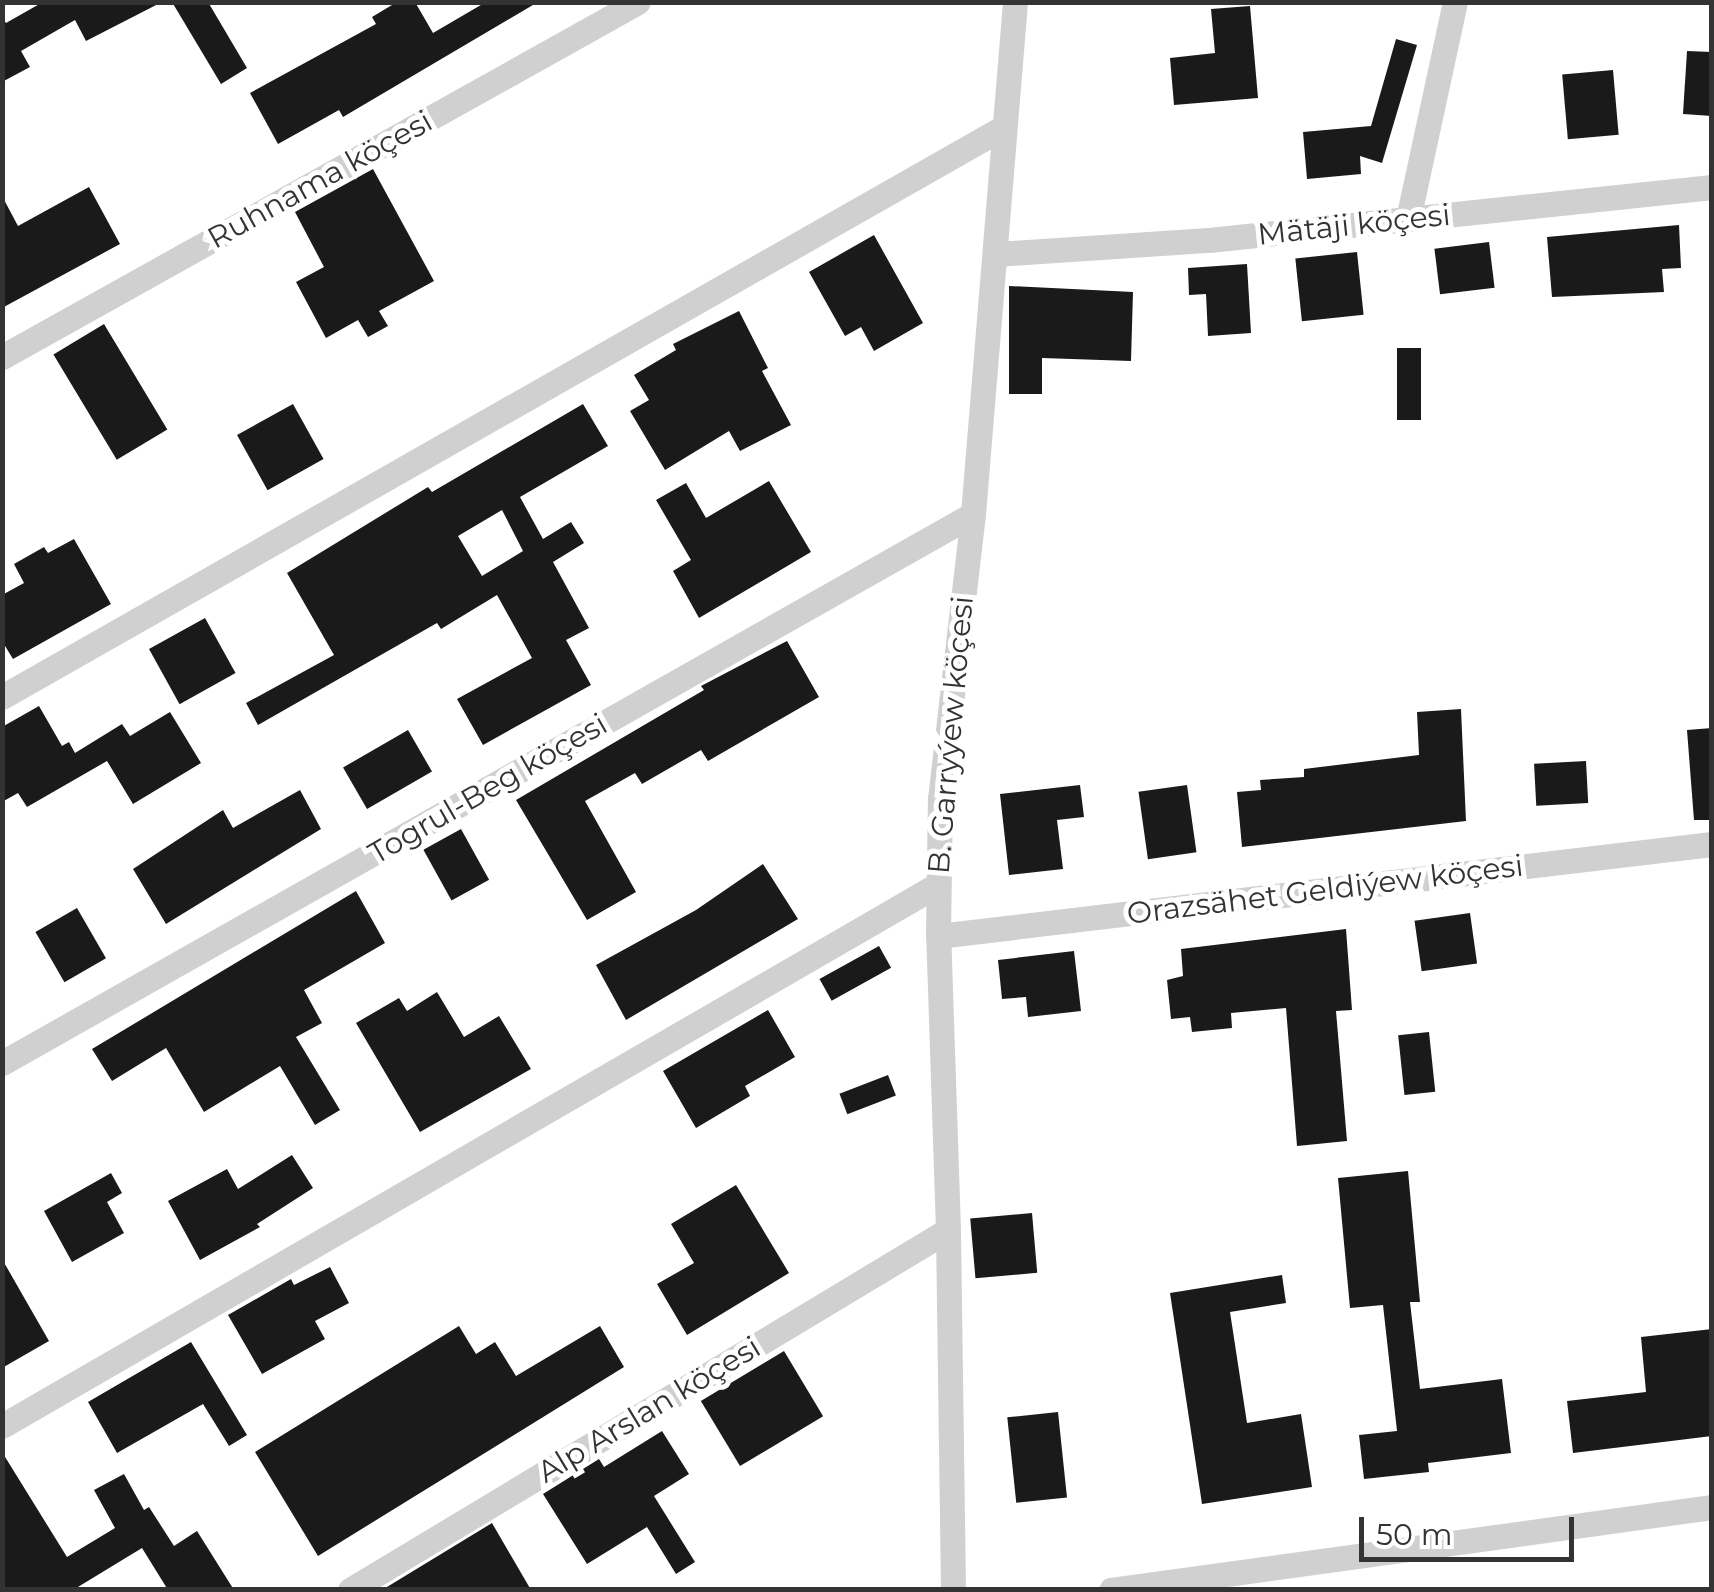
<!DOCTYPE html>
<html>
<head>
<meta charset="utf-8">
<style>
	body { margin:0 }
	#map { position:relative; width:1714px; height:1592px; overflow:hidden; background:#fff; font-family:Montserrat,sans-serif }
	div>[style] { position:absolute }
	.building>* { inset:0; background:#1a1a1a; transform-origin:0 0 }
	.minor>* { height:25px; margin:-12.5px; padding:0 12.5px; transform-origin:12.5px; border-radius:12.5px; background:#d0d0d0 }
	span { translate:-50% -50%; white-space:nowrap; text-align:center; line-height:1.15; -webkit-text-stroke:10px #fff; paint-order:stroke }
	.street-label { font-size:30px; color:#333 }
	.frame { position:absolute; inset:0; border:5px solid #333; pointer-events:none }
	.scale { position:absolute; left:1359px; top:1517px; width:215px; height:45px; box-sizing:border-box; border:5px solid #333; border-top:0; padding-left:12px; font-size:30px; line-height:35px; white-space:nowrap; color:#333; -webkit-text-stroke:8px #fff; paint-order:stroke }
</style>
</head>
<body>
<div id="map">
	<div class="building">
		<i style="clip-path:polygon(43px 2px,162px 2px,86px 41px,75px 20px,21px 51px,30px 67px,2px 82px,2px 17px,6px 23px)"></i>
		<i style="clip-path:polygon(172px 2px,208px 2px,247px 68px,221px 84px)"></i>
		<i style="clip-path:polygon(397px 2px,415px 2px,433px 33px,486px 2px,538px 2px,343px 117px,339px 110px,278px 144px,250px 93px,376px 24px,372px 17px)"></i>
		<i style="clip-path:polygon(1250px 6px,1258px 98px,1174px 105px,1170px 58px,1215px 53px,1211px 9px)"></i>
		<i style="clip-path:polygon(1396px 39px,1417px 45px,1382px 163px,1360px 156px,1361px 174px,1307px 179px,1303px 132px,1371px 126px)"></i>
		<i style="clip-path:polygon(1687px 51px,1712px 52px,1712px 116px,1683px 114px)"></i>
		<i style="left:1613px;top:70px;width:65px;height:51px;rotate:85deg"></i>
		<i style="clip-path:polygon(373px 169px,434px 281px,379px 311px,388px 326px,368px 337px,358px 320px,326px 338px,296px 282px,324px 267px,295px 212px)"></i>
		<i style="clip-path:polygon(89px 187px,120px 244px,2px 308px,2px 196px,18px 226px)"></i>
		<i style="clip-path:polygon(1679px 225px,1681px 268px,1662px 269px,1664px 292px,1552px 297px,1547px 237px)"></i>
		<i style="clip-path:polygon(874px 235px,923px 323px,874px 351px,861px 327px,845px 336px,809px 272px)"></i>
		<i style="left:1489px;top:242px;width:46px;height:55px;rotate:83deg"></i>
		<i style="left:1357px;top:252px;width:63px;height:62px;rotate:84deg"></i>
		<i style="clip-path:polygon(1247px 264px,1251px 333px,1208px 336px,1206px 294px,1189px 295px,1188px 268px)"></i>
		<i style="clip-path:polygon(1009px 286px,1133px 292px,1131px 361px,1042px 358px,1042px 394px,1009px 394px)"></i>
		<i style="clip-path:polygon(739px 311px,768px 368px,762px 371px,791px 425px,740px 451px,729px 431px,665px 470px,630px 411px,649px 400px,634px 375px,676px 350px,673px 344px)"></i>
		<i style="left:104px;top:324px;width:123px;height:59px;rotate:59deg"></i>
		<i style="left:1397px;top:348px;width:24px;height:72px"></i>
		<i style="left:293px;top:404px;width:63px;height:64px;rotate:61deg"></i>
		<i style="clip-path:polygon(evenodd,583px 404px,608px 446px,520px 497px,543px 539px,571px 522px,584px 543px,553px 562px,589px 628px,566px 640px,591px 685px,483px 745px,457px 699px,532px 658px,497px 595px,441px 629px,437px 623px,258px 725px,246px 703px,334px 655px,287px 573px,428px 487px,432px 492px,583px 404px,502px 510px,523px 551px,482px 576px,458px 536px,502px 510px)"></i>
		<i style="clip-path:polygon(769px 481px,811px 552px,699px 618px,673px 571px,691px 560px,656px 500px,686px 483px,706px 518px)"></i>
		<i style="clip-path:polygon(74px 539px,111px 604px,13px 659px,2px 641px,2px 595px,24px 583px,14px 564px,44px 547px,48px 553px)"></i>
		<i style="left:205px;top:618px;width:63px;height:64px;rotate:61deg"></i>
		<i style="clip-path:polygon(787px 641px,819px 697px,708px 761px,701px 750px,642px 784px,635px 773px,585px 801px,636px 892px,587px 920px,516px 800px,704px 690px,701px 686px)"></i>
		<i style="clip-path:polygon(39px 706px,62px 746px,69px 742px,75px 753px,122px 724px,130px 736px,170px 712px,201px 763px,133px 804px,107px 761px,27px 807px,18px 793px,2px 802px,2px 727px)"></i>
		<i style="clip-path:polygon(1461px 709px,1466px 821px,1242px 847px,1237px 792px,1261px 790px,1260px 780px,1304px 777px,1304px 769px,1419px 755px,1417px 712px)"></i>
		<i style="clip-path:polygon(1712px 728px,1712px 820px,1694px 820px,1687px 730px)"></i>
		<i style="left:408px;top:730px;width:48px;height:75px;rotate:60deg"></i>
		<i style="left:1586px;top:761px;width:42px;height:52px;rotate:87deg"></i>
		<i style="clip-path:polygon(1080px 785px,1084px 817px,1057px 820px,1063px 869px,1009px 875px,1000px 794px)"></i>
		<i style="left:1187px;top:785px;width:68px;height:49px;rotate:82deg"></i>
		<i style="clip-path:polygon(300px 790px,321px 829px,166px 924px,133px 869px,223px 810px,233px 828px)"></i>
		<i style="left:461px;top:829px;width:58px;height:43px;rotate:61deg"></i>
		<i style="clip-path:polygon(763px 864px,798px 919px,626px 1020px,596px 965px,696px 910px)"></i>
		<i style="clip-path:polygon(356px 891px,385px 943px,304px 990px,322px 1023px,296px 1037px,340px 1110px,315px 1125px,280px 1066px,204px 1112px,166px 1048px,112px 1081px,92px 1049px)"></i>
		<i style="left:77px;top:908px;width:58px;height:48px;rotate:60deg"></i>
		<i style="left:1470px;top:913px;width:51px;height:56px;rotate:82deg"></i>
		<i style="clip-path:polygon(1346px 929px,1352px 1010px,1336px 1011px,1347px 1141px,1297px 1146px,1286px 1008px,1231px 1013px,1232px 1028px,1192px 1032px,1190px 1017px,1171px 1019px,1167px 980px,1183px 976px,1181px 949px)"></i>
		<i style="left:879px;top:946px;width:25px;height:68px;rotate:61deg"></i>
		<i style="clip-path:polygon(1074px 951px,1081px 1011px,1028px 1017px,1026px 997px,1002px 999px,998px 960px)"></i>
		<i style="clip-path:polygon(437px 992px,464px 1037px,499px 1016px,531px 1069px,420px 1132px,356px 1023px,399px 998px,407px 1011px)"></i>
		<i style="clip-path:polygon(768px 1010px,795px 1057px,745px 1086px,750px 1096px,696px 1128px,663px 1071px)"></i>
		<i style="left:1429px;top:1032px;width:60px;height:31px;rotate:84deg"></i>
		<i style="left:888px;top:1075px;width:22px;height:52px;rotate:69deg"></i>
		<i style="clip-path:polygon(292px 1155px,313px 1188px,257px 1224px,260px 1227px,200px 1260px,168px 1201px,227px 1169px,238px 1189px)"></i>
		<i style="clip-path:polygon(1408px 1171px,1420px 1302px,1410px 1302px,1420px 1389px,1502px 1379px,1511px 1453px,1428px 1463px,1429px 1472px,1364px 1479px,1359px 1435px,1397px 1431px,1383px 1305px,1350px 1308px,1338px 1178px)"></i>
		<i style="clip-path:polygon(111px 1173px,122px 1193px,107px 1202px,124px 1233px,72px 1262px,44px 1211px)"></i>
		<i style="clip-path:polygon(736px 1185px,789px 1273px,687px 1335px,657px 1284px,694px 1263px,671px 1224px)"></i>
		<i style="left:1032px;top:1213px;width:60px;height:62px;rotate:85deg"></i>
		<i style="clip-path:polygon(2px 1259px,49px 1341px,2px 1368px)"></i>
		<i style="clip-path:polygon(330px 1267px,349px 1303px,315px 1321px,325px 1339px,262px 1374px,228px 1315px,291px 1279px,294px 1285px)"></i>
		<i style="clip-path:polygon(1282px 1275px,1286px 1303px,1230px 1312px,1247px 1423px,1301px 1414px,1312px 1487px,1202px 1504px,1170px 1293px)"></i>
		<i style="clip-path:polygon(459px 1326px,476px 1354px,495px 1342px,516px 1376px,600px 1326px,624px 1367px,318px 1556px,255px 1452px)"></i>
		<i style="clip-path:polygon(1712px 1329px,1712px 1436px,1573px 1453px,1567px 1401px,1646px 1392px,1641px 1337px)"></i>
		<i style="clip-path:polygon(191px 1342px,247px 1435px,229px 1446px,203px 1404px,117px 1453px,88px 1402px)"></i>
		<i style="left:784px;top:1351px;width:76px;height:97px;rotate:59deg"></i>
		<i style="left:1058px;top:1412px;width:86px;height:51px;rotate:84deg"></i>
		<i style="clip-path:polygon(662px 1431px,689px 1474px,654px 1496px,695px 1562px,676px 1574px,647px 1527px,587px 1564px,543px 1494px,599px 1459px,604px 1467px)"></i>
		<i style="clip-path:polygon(2px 1452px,67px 1557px,115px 1528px,94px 1490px,124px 1474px,144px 1510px,149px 1507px,174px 1546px,197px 1531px,234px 1590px,168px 1590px,142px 1548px,73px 1590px,2px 1590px)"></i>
		<i style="clip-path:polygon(492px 1523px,531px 1590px,382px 1590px)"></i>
	</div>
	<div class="minor">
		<i style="left:1408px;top:219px;width:222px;rotate:-77.8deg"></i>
		<i style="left:996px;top:254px;width:213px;rotate:-3.8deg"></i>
		<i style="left:1209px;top:240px;width:506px;rotate:-6.01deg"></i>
		<i style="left:2px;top:357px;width:728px;rotate:-29.17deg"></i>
		<i style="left:2px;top:697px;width:1151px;rotate:-29.64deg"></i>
		<i style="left:938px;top:936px;width:779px;rotate:-6.78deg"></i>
		<i style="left:2px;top:1063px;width:1115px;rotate:-29.48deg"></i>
		<i style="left:2px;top:1426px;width:1080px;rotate:-30.05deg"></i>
		<i style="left:350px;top:1590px;width:698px;rotate:-31.05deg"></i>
		<i style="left:953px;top:1590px;width:360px;rotate:-90.8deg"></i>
		<i style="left:948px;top:1230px;width:294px;rotate:-91.9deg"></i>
		<i style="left:938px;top:936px;width:137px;rotate:-89.2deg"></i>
		<i style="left:940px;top:799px;width:287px;rotate:-83.4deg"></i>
		<i style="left:973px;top:514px;width:514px;rotate:-85.31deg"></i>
		<i style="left:1111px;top:1590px;width:607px;rotate:-7.86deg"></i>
	</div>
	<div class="street-label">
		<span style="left:320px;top:180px;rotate:-29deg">Ruhnama köçesi</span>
		<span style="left:1354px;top:225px;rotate:-6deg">Mätäji köçesi</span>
		<span style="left:951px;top:735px;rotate:-85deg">B. Garryýew köçesi</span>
		<span style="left:488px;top:789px;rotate:-30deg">Togrul-Beg köçesi</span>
		<span style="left:1325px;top:890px;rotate:-7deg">Orazsähet Geldiýew köçesi</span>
		<span style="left:649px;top:1410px;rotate:-31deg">Alp Arslan köçesi</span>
	</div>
	<div class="frame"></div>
	<div class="scale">50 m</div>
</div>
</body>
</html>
